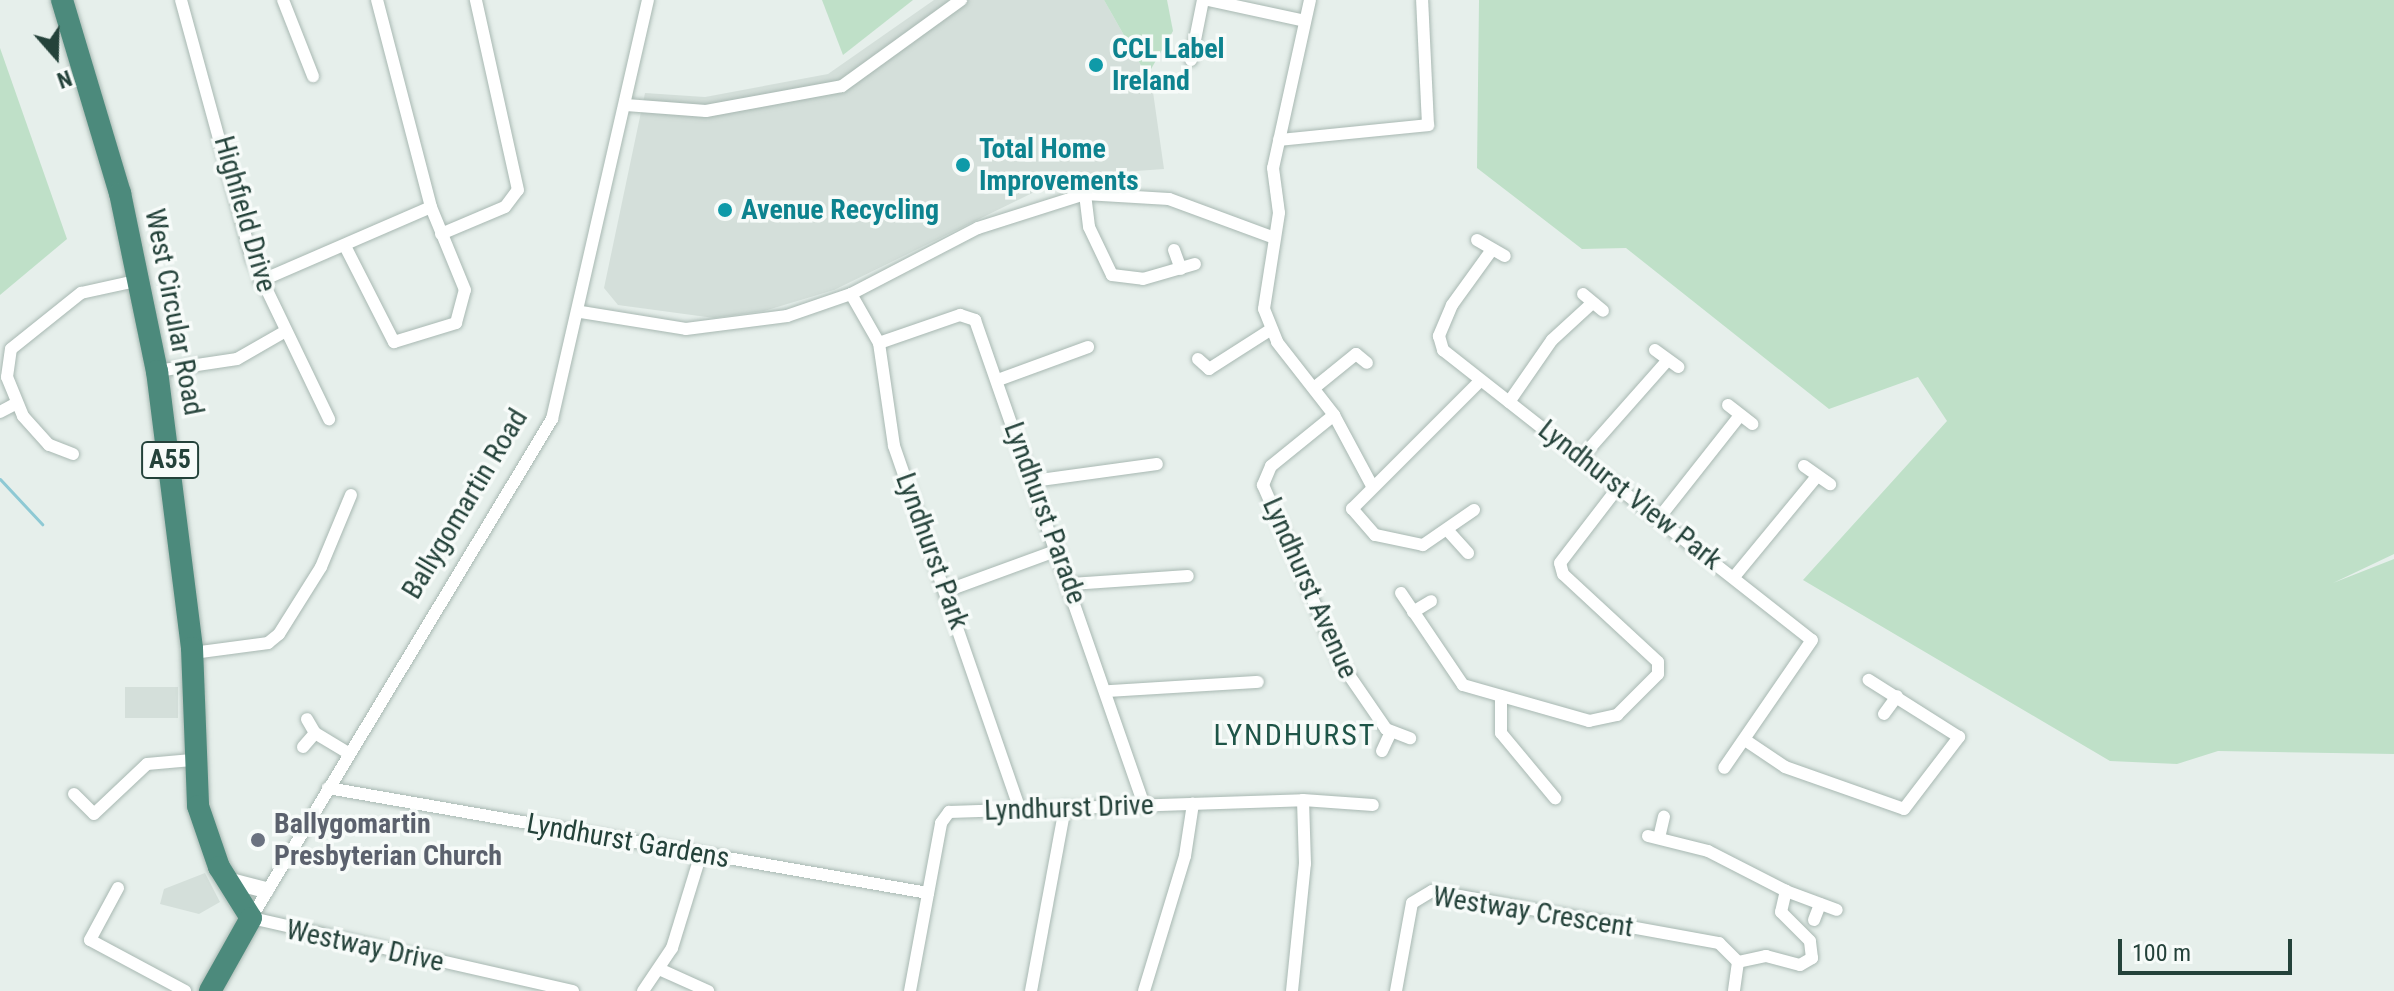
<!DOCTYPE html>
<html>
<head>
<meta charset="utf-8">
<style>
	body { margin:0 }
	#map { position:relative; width:2394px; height:991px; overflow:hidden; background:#e6efeb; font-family:"Roboto Condensed",sans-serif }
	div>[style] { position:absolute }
	.built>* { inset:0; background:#d4dfda; transform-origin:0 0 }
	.green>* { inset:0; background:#bfe0c8 }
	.stream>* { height:3px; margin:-1.5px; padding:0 1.5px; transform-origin:1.5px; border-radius:1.5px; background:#8ec9d4 }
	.roads { filter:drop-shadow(0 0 2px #a8b8b2) drop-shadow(0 0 2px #a8b8b2) }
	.minor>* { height:12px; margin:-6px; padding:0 6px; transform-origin:6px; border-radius:6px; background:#fff }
	.tertiary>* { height:16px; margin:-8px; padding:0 8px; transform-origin:8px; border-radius:8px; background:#fff }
	.trunk>* { height:22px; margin:-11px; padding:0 11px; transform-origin:11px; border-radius:11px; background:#4c8a7c }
	.dots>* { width:22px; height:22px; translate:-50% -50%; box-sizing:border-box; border:4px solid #f7fbf9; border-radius:50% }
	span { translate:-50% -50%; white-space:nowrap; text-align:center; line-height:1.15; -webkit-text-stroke:7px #f7fbf9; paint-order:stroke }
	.shield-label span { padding:2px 6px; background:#f7fbf9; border:2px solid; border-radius:6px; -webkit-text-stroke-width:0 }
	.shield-label { font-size:26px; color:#24423a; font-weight:700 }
	.culture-label { font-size:28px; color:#0d838f; font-weight:700 }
	.left { translate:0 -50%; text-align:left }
	.street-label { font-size:28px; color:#24423a }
	.worship-label { font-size:28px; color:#5b616d; font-weight:700 }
	.neighbourhood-label { font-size:30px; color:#1f5548; letter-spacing:2px }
	.north { position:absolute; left:16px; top:16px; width:80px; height:80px; -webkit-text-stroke:6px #f7fbf9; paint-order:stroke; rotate:160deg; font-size:22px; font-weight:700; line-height:32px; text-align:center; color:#24423a }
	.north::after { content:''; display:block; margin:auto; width:28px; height:36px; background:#24423a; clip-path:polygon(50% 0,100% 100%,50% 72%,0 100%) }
	.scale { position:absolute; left:2118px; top:939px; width:174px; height:36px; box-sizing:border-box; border:4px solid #24423a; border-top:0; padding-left:10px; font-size:24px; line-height:28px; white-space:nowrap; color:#24423a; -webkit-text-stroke:6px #f7fbf9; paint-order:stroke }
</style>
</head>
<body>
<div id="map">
	<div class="built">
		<i style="clip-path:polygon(934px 0,1104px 0,1152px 85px,1164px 169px,1067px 176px,834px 290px,764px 311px,714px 318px,618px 305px,604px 288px,645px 93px,705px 97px,828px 74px)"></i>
		<i style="left:125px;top:687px;width:53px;height:31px"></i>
		<i style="clip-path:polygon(205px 873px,220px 902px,199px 914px,160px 904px,164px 889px)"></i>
	</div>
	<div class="green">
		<i style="clip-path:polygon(822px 0,913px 0,843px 55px)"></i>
		<i style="clip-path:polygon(1104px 0,1167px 0,1173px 31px,1147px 76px)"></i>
		<i style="clip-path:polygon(1479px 0,2394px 0,2394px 554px,2333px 583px,2394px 559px,2394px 754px,2218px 751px,2177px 764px,2110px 761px,1803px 580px,1947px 421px,1918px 377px,1829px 409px,1626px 248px,1582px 249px,1477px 168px)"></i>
		<i style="clip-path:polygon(0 48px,67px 239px,0 295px)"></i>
	</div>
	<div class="stream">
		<i style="left:0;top:479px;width:62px;rotate:47deg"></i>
	</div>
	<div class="roads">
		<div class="minor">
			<i style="left:181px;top:0;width:269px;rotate:74.7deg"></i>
			<i style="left:252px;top:259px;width:178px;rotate:64.3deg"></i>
			<i style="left:283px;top:0;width:82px;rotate:68.5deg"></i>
			<i style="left:1208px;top:0;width:99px;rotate:12.2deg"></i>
			<i style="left:1310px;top:0;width:172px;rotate:102.4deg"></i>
			<i style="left:1273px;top:168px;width:45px;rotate:82.4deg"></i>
			<i style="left:1279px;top:213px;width:97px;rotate:98.9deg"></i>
			<i style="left:1264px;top:309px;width:35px;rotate:68deg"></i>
			<i style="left:1277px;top:342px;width:93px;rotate:52deg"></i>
			<i style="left:1334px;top:415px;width:81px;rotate:61.8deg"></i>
			<i style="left:1191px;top:60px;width:61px;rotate:-78.7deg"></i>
			<i style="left:626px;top:105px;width:80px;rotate:4.3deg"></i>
			<i style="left:706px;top:111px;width:138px;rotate:-10.4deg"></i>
			<i style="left:842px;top:86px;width:147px;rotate:-35.9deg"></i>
			<i style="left:1279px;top:140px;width:150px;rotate:-5.7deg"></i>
			<i style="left:1428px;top:125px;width:125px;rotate:-92.7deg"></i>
			<i style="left:1085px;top:194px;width:33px;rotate:83deg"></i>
			<i style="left:1089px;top:227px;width:53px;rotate:64.4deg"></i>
			<i style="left:1112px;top:275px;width:31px;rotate:7deg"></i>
			<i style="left:1143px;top:279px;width:54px;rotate:-16.1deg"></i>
			<i style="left:441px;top:234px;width:69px;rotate:-22.9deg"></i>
			<i style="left:505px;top:207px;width:21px;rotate:-53deg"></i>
			<i style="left:518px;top:190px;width:195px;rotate:-102.5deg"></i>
			<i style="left:1477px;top:240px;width:32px;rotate:30deg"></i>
			<i style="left:345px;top:246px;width:108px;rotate:63deg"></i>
			<i style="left:394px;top:342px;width:65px;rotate:-17deg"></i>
			<i style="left:456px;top:323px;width:34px;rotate:-75deg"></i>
			<i style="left:465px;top:290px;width:90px;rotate:-112.3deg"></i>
			<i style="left:431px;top:207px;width:214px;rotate:-104.6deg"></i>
			<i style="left:1174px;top:250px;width:20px;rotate:70deg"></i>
			<i style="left:1491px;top:251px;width:67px;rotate:125.8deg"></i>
			<i style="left:1452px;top:305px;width:34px;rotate:113deg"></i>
			<i style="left:1439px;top:336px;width:15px;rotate:74deg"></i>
			<i style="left:1443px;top:350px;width:469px;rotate:38.2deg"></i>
			<i style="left:1812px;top:640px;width:155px;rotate:124.5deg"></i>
			<i style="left:260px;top:281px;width:186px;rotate:-23.4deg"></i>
			<i style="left:851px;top:294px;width:56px;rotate:60.3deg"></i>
			<i style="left:879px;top:343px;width:104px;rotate:81.7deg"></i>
			<i style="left:894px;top:446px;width:384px;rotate:70.9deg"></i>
			<i style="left:1583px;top:294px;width:26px;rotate:40deg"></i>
			<i style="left:581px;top:312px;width:106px;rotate:9.2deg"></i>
			<i style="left:686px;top:329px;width:102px;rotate:-7.3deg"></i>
			<i style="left:787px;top:316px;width:68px;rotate:-19deg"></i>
			<i style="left:851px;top:294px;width:143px;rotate:-27.5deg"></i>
			<i style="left:978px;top:228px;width:112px;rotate:-17.6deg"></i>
			<i style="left:1085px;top:194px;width:84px;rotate:3.4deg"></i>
			<i style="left:1169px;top:199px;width:110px;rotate:20.3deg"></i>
			<i style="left:879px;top:343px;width:86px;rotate:-19.1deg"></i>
			<i style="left:960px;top:315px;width:16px;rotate:18deg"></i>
			<i style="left:975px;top:320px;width:514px;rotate:70.79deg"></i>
			<i style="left:1655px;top:350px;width:29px;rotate:36deg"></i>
			<i style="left:1198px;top:359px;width:15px;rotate:42deg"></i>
			<i style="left:1209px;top:369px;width:72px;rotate:-32.6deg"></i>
			<i style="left:157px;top:371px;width:81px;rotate:-8.5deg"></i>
			<i style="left:237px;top:359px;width:54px;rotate:-29.9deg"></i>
			<i style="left:998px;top:380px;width:96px;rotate:-20.1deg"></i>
			<i style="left:1314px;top:388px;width:54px;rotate:-39deg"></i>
			<i style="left:1356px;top:354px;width:14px;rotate:39deg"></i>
			<i style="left:1509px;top:402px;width:75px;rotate:-55.3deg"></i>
			<i style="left:1552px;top:340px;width:52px;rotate:-42.6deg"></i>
			<i style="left:1728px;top:405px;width:31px;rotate:38deg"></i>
			<i style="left:0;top:412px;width:19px;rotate:-28deg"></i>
			<i style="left:1334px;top:415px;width:81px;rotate:141deg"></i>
			<i style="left:1271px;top:466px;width:21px;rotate:113deg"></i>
			<i style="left:1263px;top:485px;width:193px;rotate:66.5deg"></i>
			<i style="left:1340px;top:662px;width:81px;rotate:55.5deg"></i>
			<i style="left:1386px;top:729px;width:26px;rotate:21deg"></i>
			<i style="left:73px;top:454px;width:26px;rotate:-159deg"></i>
			<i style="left:49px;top:445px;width:39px;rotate:-132deg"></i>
			<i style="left:23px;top:416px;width:42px;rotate:-112.3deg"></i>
			<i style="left:7px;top:377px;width:28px;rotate:-82deg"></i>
			<i style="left:11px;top:349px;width:90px;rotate:-38.7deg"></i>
			<i style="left:81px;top:293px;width:60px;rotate:-12.4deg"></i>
			<i style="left:1582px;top:457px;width:127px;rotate:-48.5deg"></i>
			<i style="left:1804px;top:466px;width:32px;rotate:35deg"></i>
			<i style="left:1033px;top:481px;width:125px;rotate:-7.8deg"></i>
			<i style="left:1474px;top:510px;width:62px;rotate:145.5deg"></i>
			<i style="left:1423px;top:545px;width:49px;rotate:-168.2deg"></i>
			<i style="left:1375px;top:535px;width:35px;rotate:-131deg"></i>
			<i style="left:1352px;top:509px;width:181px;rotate:-45deg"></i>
			<i style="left:1659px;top:518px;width:127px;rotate:-51.7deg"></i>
			<i style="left:1450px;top:533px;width:27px;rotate:48deg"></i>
			<i style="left:1734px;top:577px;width:126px;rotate:-50.5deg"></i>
			<i style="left:1071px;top:584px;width:117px;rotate:-3.9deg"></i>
			<i style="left:946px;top:591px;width:119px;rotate:-20.1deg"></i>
			<i style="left:1401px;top:593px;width:111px;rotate:56deg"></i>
			<i style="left:1463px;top:685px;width:131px;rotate:15.9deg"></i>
			<i style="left:1589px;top:721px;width:29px;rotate:-12deg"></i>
			<i style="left:1617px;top:715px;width:58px;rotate:-45deg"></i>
			<i style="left:1658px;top:674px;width:12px;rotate:-90deg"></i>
			<i style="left:1658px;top:662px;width:129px;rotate:-137.2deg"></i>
			<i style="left:1563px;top:574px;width:11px;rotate:-105deg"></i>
			<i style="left:1560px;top:563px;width:97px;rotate:-52.5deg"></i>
			<i style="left:1413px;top:612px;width:21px;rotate:-31deg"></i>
			<i style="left:193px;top:653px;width:76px;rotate:-7.6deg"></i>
			<i style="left:268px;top:643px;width:14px;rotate:-39deg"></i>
			<i style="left:279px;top:634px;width:79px;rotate:-57.9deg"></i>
			<i style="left:321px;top:567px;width:78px;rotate:-67.4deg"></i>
			<i style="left:1109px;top:691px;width:149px;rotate:-3.5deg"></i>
			<i style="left:1501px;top:698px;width:35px;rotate:90deg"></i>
			<i style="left:1501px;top:733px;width:85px;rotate:50.3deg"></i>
			<i style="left:1884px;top:714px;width:22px;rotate:-54deg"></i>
			<i style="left:315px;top:733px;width:39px;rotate:31deg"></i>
			<i style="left:1745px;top:740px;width:48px;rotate:34deg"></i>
			<i style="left:1785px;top:767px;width:126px;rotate:19.4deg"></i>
			<i style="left:1904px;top:809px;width:91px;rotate:-52.6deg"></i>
			<i style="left:1959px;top:737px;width:107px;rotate:-147.7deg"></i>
			<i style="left:303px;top:747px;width:18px;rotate:-49deg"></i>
			<i style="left:315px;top:733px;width:16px;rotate:-120deg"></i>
			<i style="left:1382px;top:751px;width:19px;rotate:-65deg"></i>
			<i style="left:328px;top:788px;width:609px;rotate:9.93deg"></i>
			<i style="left:74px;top:794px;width:28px;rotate:45deg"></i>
			<i style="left:94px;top:814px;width:73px;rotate:-43.3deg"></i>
			<i style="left:147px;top:764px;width:45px;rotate:-5.1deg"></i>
			<i style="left:1648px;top:836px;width:62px;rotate:14deg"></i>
			<i style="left:1708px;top:851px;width:88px;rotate:27.1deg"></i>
			<i style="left:1659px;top:838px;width:22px;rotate:-77deg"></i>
			<i style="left:118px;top:888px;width:59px;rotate:118.3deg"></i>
			<i style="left:90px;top:940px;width:108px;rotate:28.2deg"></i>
			<i style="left:1814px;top:920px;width:17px;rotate:-69deg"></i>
			<i style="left:1738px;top:962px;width:29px;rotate:-12deg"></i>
			<i style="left:1766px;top:956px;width:35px;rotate:15deg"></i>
			<i style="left:1800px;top:965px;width:14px;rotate:-30deg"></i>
			<i style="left:1812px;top:958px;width:17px;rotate:-97deg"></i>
			<i style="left:1810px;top:941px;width:41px;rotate:-135deg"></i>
			<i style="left:1781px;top:912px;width:22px;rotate:-77deg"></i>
			<i style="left:1786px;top:891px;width:54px;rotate:20.4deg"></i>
			<i style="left:659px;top:969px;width:54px;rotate:24.2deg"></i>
			<i style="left:573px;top:991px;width:330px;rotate:-167.2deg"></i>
			<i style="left:251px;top:918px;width:583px;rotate:-58.9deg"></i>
			<i style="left:552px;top:419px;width:430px;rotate:-77.1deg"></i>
			<i style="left:643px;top:991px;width:52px;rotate:-56deg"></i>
			<i style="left:672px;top:948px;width:98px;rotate:-72.9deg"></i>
			<i style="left:910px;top:991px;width:171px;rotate:-79.5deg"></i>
			<i style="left:941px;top:823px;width:14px;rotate:-54deg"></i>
			<i style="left:949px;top:812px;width:354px;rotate:-1.9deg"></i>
			<i style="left:1303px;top:800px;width:70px;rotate:4.1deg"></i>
			<i style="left:1031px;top:991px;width:187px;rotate:-79.5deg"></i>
			<i style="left:1144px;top:991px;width:141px;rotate:-73.1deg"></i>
			<i style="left:1185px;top:856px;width:53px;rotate:-81.3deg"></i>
			<i style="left:1292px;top:991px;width:128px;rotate:-84.2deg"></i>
			<i style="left:1305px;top:864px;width:64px;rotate:-91.8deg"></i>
			<i style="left:1396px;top:991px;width:89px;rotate:-79.7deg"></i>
			<i style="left:1412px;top:903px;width:23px;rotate:-31deg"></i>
			<i style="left:1432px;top:891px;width:292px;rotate:10.3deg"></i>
			<i style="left:1719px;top:943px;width:27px;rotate:45deg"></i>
			<i style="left:1738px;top:962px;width:29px;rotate:98deg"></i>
		</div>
		<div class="tertiary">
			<i style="left:227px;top:880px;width:40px;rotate:14.4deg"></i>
		</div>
		<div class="trunk">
			<i style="left:62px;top:0;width:202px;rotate:73.3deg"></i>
			<i style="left:120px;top:193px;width:182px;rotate:78.3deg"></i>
			<i style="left:157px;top:371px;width:279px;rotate:82.8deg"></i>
			<i style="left:192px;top:648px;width:158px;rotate:87.8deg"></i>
			<i style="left:198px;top:806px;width:65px;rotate:71deg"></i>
			<i style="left:219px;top:867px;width:60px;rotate:57.9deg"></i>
			<i style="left:251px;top:918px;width:84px;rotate:119.3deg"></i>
		</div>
	</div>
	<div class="dots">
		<i style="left:1096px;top:65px;background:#0f9aa8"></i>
		<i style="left:963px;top:165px;background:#0f9aa8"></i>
		<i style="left:725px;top:210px;background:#0f9aa8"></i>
		<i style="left:258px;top:840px;background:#6b7280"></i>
	</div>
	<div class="shield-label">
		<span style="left:170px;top:460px">A55</span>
	</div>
	<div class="culture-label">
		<span class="left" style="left:1112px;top:65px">CCL Label<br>Ireland</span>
		<span class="left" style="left:979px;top:165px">Total Home<br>Improvements</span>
		<span class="left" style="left:741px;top:210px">Avenue Recycling</span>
	</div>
	<div class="street-label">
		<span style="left:245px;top:214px;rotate:74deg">Highfield Drive</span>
		<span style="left:174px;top:312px;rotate:79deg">West Circular Road</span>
		<span style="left:1630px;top:495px;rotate:38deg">Lyndhurst View Park</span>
		<span style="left:465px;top:504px;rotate:-59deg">Ballygomartin Road</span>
		<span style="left:1045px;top:513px;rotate:70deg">Lyndhurst Parade</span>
		<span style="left:932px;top:551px;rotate:70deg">Lyndhurst Park</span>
		<span style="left:1310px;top:588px;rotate:66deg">Lyndhurst Avenue</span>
		<span style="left:1069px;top:808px;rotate:-2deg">Lyndhurst Drive</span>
		<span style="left:628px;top:841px;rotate:10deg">Lyndhurst Gardens</span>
		<span style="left:1533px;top:912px;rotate:9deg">Westway Crescent</span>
		<span style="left:365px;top:946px;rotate:12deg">Westway Drive</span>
	</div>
	<div class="worship-label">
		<span class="left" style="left:274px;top:840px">Ballygomartin<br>Presbyterian Church</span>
	</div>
	<div class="neighbourhood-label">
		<span style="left:1295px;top:735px">LYNDHURST</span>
	</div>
	<div class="north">N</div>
	<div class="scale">100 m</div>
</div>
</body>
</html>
